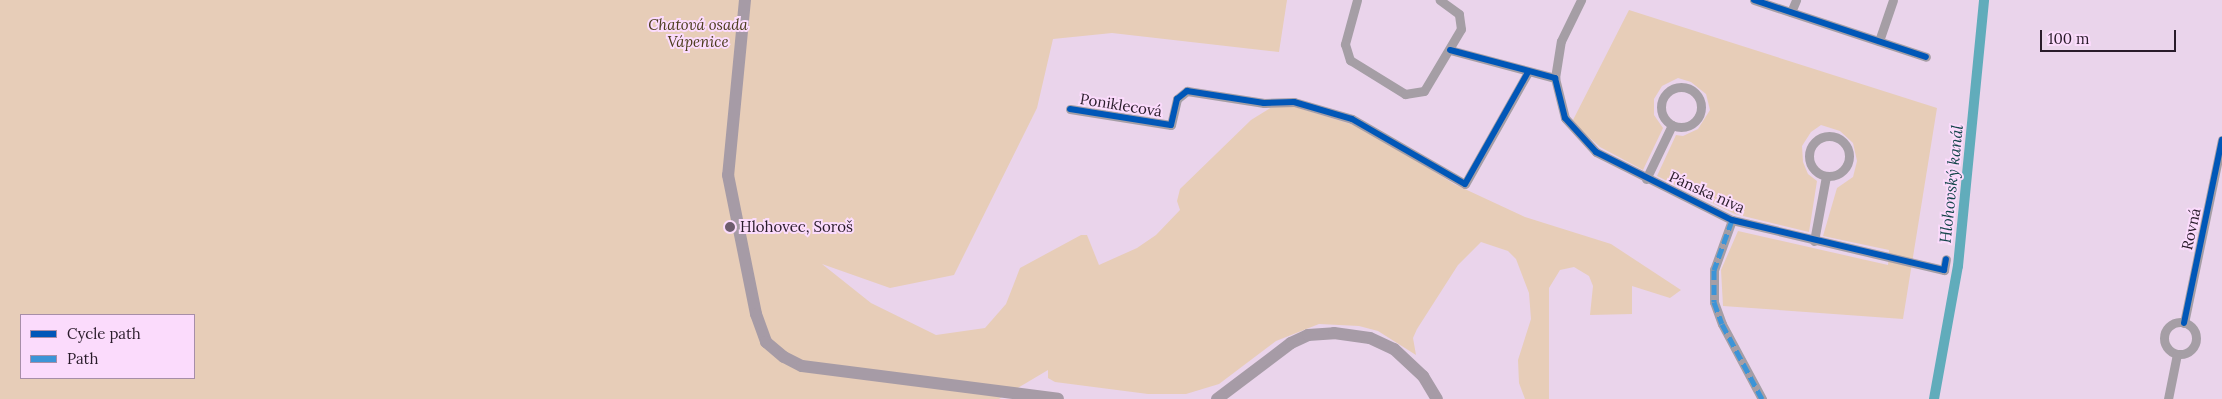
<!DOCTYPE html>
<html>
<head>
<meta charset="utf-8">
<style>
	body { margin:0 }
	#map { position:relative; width:2222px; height:399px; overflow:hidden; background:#ead4eb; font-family:Lora,serif }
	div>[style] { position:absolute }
	.green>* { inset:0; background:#e7cdb8 }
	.canal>* { height:10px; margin:-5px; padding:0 5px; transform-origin:5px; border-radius:5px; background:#61acbb }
	.minor>* { height:9px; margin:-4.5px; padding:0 4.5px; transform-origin:4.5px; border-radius:4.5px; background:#a59ea5 }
	.minor>.ring { margin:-4.5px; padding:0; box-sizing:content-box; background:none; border:9px solid #a59ea5; border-radius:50% }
	.secondary>* { height:12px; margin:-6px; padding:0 6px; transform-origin:6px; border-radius:6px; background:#a69ba6 }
	.quiet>* { height:5px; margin-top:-2.5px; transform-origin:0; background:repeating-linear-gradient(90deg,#3c94d7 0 10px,transparent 0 15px) }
	.cycleway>* { height:6px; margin:-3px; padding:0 3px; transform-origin:3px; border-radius:3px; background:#0057b8 }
	.dots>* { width:14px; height:14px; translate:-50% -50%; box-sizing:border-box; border:2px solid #fbdbfc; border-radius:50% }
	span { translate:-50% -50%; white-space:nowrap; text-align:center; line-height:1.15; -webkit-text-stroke:4px #fbdbfc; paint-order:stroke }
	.park-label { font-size:15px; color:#4a3b1b; font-style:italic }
	.street-label { font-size:15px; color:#291b2a }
	.poi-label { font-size:15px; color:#291b2a }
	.left { translate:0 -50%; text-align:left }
	.water-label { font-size:16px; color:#14454a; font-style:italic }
	.legend { position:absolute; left:20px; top:314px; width:175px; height:65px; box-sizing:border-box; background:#fbdbfc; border:1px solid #a78ea8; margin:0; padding:6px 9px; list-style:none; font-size:15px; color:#291b2a }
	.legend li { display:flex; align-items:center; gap:10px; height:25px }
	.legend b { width:25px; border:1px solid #a78ea8 }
	.scale { position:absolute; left:2040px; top:30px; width:136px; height:22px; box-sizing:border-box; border:2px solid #291b2a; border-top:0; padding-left:6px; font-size:15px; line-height:18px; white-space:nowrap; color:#291b2a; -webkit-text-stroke:4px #fbdbfc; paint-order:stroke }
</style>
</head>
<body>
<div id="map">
	<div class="green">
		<i style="clip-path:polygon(evenodd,0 0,1287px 0,1279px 52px,1112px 33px,1053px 39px,1037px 108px,954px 275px,890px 288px,822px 264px,871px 303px,936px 335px,985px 328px,1006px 304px,1020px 268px,1081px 235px,1087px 235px,1099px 265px,1137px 248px,1156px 235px,1180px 210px,1177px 201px,1180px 189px,1251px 120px,1272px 107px,1292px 106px,1364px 128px,1454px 184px,1525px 217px,1611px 244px,1681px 290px,1670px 298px,1632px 286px,1632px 314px,1590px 315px,1593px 286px,1589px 276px,1574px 267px,1560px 270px,1549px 288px,1549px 399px,1525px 399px,1519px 383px,1518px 360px,1531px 319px,1529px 293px,1516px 259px,1508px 251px,1481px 242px,1458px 265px,1417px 329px,1413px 338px,1416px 355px,1378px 331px,1359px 326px,1319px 324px,1276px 341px,1219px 384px,1186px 394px,1148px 394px,1055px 382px,1048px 378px,1048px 370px,999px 399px,0 399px,0 0,21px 315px,194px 315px,194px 378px,21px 378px,21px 315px)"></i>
		<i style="clip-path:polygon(1629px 10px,1937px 108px,1903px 319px,1723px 306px,1721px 270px,1738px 231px,1888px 265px,1889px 250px,1823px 236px,1837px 188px,1853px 177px,1857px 161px,1853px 143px,1840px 131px,1821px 125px,1811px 132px,1802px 146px,1803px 162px,1808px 174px,1817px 181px,1809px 232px,1735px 214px,1657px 176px,1676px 135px,1683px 136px,1698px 129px,1710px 110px,1706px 94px,1691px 82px,1678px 78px,1662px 86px,1654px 99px,1654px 115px,1663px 128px,1643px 170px,1600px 147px,1583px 132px,1573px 120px)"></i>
	</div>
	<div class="canal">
		<i style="left:1934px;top:399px;width:135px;rotate:-79.8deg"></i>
		<i style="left:1958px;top:266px;width:267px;rotate:-84.4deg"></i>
	</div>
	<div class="minor">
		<i style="left:1357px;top:0;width:46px;rotate:105.3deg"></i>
		<i style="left:1345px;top:44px;width:17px;rotate:73deg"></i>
		<i style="left:1350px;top:60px;width:65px;rotate:31.7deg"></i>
		<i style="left:1405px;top:94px;width:19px;rotate:-9deg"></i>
		<i style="left:1424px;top:91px;width:72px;rotate:-59.2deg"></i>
		<i style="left:1461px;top:29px;width:15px;rotate:-98deg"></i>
		<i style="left:1459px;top:14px;width:24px;rotate:-144deg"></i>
		<i style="left:1754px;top:0;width:181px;rotate:18.3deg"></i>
		<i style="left:1791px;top:12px;width:13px;rotate:-67deg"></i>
		<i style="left:1879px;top:41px;width:43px;rotate:-71.1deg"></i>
		<i style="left:1450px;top:50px;width:109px;rotate:14.9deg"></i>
		<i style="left:1555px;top:78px;width:41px;rotate:76deg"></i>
		<i style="left:1565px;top:118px;width:46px;rotate:47.6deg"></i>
		<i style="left:1596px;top:152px;width:152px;rotate:26.6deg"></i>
		<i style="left:1732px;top:220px;width:218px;rotate:13.3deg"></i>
		<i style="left:1944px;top:270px;width:11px;rotate:-80deg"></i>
		<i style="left:1555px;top:78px;width:37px;rotate:-81deg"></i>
		<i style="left:1561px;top:41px;width:46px;rotate:-64deg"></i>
		<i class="ring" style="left:1661px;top:87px;width:31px;height:31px"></i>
		<i style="left:1070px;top:109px;width:102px;rotate:9deg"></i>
		<i style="left:1171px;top:125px;width:27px;rotate:-77deg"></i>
		<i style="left:1177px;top:99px;width:13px;rotate:-39deg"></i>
		<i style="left:1187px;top:91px;width:78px;rotate:8.9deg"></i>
		<i style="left:1264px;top:103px;width:30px;rotate:-2deg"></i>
		<i style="left:1294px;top:102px;width:60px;rotate:16.3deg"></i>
		<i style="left:1352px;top:119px;width:130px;rotate:29.9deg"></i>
		<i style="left:1465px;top:184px;width:129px;rotate:-60.6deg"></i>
		<i class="ring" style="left:1809px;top:136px;width:31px;height:31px"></i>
		<i style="left:1646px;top:179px;width:60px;rotate:-64.3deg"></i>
		<i style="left:1732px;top:220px;width:53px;rotate:109.8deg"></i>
		<i style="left:1714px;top:270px;width:32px;rotate:90deg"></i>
		<i style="left:1714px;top:302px;width:23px;rotate:70deg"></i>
		<i style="left:1722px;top:324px;width:85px;rotate:61.9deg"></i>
		<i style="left:1814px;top:241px;width:66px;rotate:-79.5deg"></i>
		<i class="ring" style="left:2164px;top:322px;width:23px;height:23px"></i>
		<i style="left:2184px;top:323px;width:187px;rotate:-78.3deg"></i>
		<i style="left:2168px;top:399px;width:46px;rotate:-78.7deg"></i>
	</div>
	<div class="secondary">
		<i style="left:745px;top:0;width:176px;rotate:95.5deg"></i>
		<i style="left:728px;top:175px;width:142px;rotate:78.6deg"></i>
		<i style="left:756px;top:314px;width:30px;rotate:70deg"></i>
		<i style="left:766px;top:342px;width:23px;rotate:40deg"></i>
		<i style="left:784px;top:357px;width:20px;rotate:27deg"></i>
		<i style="left:802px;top:366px;width:258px;rotate:7.3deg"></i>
		<i style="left:1217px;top:399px;width:93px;rotate:-37.1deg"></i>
		<i style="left:1291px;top:343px;width:19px;rotate:-25deg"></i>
		<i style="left:1308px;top:335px;width:26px;rotate:-4deg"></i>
		<i style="left:1334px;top:333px;width:36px;rotate:8deg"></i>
		<i style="left:1370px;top:338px;width:26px;rotate:25deg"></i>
		<i style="left:1394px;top:349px;width:40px;rotate:43deg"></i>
		<i style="left:1423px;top:376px;width:27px;rotate:59deg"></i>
	</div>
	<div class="quiet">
		<i style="left:1732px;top:220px;width:53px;rotate:109.8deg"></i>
		<i style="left:1714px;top:270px;width:32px;rotate:90deg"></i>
		<i style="left:1714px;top:302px;width:23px;rotate:70deg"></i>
		<i style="left:1722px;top:324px;width:85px;rotate:61.9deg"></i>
	</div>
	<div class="cycleway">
		<i style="left:1754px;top:0;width:181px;rotate:18.3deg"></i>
		<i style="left:1450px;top:50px;width:109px;rotate:14.9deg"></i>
		<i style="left:1555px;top:78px;width:41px;rotate:76deg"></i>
		<i style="left:1565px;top:118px;width:46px;rotate:47.6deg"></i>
		<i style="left:1596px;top:152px;width:152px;rotate:26.6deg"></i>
		<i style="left:1732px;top:220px;width:218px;rotate:13.3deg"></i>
		<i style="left:1944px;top:270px;width:11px;rotate:-80deg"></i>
		<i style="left:1070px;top:109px;width:102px;rotate:9deg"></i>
		<i style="left:1171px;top:125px;width:27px;rotate:-77deg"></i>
		<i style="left:1177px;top:99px;width:13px;rotate:-39deg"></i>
		<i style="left:1187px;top:91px;width:78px;rotate:8.9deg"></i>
		<i style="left:1264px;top:103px;width:30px;rotate:-2deg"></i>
		<i style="left:1294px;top:102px;width:60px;rotate:16.3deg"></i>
		<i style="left:1352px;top:119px;width:130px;rotate:29.9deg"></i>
		<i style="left:1465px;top:184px;width:129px;rotate:-60.6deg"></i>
		<i style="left:2184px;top:323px;width:187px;rotate:-78.3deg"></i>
	</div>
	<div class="dots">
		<i style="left:730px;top:227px;background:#6d5c6e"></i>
	</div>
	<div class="park-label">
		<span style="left:698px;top:33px">Chatová osada<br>Vápenice</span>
	</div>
	<div class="street-label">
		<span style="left:1121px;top:105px;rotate:9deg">Poniklecová</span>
		<span style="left:1707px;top:192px;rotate:24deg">Pánska niva</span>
		<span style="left:2191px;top:229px;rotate:-78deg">Rovná</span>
	</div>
	<div class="poi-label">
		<span class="left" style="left:740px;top:227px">Hlohovec, Soroš</span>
	</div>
	<div class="water-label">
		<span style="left:1951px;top:184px;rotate:-84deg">Hlohovský kanál</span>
	</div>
	<ul class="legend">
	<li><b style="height:6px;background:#0057b8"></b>Cycle path</li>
	<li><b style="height:6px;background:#3c94d7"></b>Path</li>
	</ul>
	<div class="scale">100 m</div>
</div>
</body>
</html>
